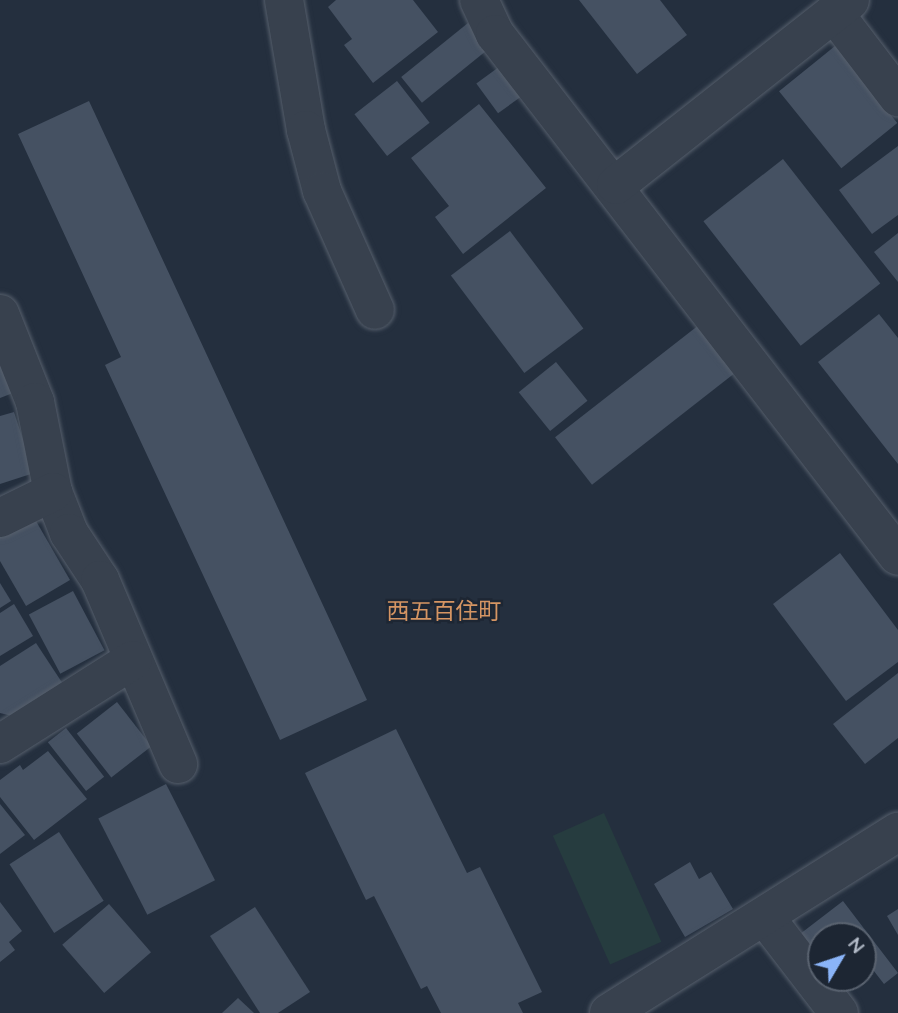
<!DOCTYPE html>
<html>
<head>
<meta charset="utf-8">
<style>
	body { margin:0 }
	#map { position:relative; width:898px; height:1013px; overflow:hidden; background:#242f3e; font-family:Quicksand,"Noto Sans JP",sans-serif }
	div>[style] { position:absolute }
	.green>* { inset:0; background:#263c3f; transform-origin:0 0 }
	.building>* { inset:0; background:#455162; transform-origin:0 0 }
	.roads { filter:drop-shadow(0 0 2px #565f6c) drop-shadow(0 0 2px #565f6c) }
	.minor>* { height:38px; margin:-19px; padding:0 19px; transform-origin:19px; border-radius:19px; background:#38414e }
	span { translate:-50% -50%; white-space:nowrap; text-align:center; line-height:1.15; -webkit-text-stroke:5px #1d2633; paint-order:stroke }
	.neighbourhood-label { font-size:23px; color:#d59563 }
	.north { position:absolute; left:807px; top:922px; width:70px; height:70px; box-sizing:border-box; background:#1d2633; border:2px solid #59626f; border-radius:50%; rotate:51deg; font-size:19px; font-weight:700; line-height:28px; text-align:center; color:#b4bcc9 }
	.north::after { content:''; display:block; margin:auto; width:24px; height:32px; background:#8ab4f8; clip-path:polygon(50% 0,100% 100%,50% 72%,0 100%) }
</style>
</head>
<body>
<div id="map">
	<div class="green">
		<i style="left:604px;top:813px;width:141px;height:56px;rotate:66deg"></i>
	</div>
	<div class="building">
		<i style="clip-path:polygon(336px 0,413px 0,438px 32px,373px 83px,344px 45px,352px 39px,328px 7px)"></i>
		<i style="clip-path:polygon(579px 0,660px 0,687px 35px,637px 74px)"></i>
		<i style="left:468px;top:23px;width:33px;height:86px;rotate:51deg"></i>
		<i style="left:835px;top:46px;width:99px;height:72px;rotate:51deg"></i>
		<i style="left:503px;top:64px;width:37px;height:33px;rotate:54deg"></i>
		<i style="left:397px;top:81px;width:53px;height:54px;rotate:52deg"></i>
		<i style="clip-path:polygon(89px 101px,367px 700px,280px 740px,105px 365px,121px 357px,18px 134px)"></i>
		<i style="clip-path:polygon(479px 104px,546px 188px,463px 254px,435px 217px,449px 206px,411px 158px)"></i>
		<i style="clip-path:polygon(898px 146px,898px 215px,872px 234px,839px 190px)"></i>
		<i style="left:783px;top:159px;width:158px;height:101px;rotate:52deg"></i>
		<i style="left:510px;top:231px;width:122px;height:74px;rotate:53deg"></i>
		<i style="clip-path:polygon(898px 233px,898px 282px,874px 252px)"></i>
		<i style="clip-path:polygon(879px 314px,898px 338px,898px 464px,818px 362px)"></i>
		<i style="left:704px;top:321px;width:60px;height:189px;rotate:52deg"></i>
		<i style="clip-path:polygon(0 356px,13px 393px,0 398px)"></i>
		<i style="left:556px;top:362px;width:50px;height:48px;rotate:51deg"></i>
		<i style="clip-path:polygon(14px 412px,34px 473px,0 484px,0 416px)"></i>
		<i style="clip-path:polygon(36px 521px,70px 580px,26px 606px,0 561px,0 536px)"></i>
		<i style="clip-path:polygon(840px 553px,898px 630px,898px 662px,846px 701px,773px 604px)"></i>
		<i style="clip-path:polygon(0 583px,11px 601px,0 608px)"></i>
		<i style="left:73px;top:591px;width:67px;height:50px;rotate:62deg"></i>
		<i style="clip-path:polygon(14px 604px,33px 636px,0 656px,0 613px)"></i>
		<i style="clip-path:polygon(36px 643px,63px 684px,12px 716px,0 713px,0 666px)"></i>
		<i style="clip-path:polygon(898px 673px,898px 738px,865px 764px,833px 724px)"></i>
		<i style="left:117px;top:702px;width:56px;height:51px;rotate:52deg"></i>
		<i style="left:66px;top:728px;width:62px;height:23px;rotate:52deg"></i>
		<i style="clip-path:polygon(396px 729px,467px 873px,480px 867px,542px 992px,518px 1003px,523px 1013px,441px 1013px,427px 986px,421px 989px,374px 896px,366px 900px,305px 773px)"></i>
		<i style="clip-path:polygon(48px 751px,87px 799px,34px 840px,0 797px,0 780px,20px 765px,23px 770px)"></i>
		<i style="left:166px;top:784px;width:108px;height:76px;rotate:63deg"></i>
		<i style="clip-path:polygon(0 804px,25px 835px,0 854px)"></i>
		<i style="left:59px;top:832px;width:82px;height:59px;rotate:57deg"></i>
		<i style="clip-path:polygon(690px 862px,699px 879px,711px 872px,733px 909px,685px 937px,654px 884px)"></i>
		<i style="clip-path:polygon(843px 901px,898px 973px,884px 984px,863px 957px,863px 936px,821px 936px,821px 960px,800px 934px)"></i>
		<i style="clip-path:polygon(0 902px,22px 931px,9px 942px,15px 950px,0 962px)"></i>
		<i style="left:109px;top:904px;width:64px;height:62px;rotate:49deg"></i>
		<i style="clip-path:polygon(255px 907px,310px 992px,278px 1013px,260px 1013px,210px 936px)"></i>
		<i style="clip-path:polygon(898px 909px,898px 935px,887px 916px)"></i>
		<i style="clip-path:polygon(238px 998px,254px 1013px,222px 1013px)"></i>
	</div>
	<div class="roads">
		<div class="minor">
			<i style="left:284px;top:0;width:132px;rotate:80.4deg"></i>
			<i style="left:306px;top:130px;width:63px;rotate:75.3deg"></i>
			<i style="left:322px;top:191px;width:130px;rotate:66deg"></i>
			<i style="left:479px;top:0;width:38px;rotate:65deg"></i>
			<i style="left:495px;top:34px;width:659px;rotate:52.33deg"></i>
			<i style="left:834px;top:13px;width:106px;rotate:52.7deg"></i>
			<i style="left:616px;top:185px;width:298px;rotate:-38.3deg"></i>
			<i style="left:0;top:314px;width:95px;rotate:68.3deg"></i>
			<i style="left:35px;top:402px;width:92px;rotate:78.7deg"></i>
			<i style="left:53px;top:492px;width:44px;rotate:68.7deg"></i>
			<i style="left:69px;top:533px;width:56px;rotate:56.6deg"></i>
			<i style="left:100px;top:580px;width:200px;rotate:67deg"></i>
			<i style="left:0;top:518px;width:59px;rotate:-26.1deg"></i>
			<i style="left:0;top:744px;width:157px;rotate:-32.3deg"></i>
			<i style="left:765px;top:917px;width:121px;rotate:52.4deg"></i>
			<i style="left:609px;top:1013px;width:341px;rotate:-32.1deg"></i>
		</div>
	</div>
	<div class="neighbourhood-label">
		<span style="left:444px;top:611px">西五百住町</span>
	</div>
	<div class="north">N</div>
</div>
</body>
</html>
